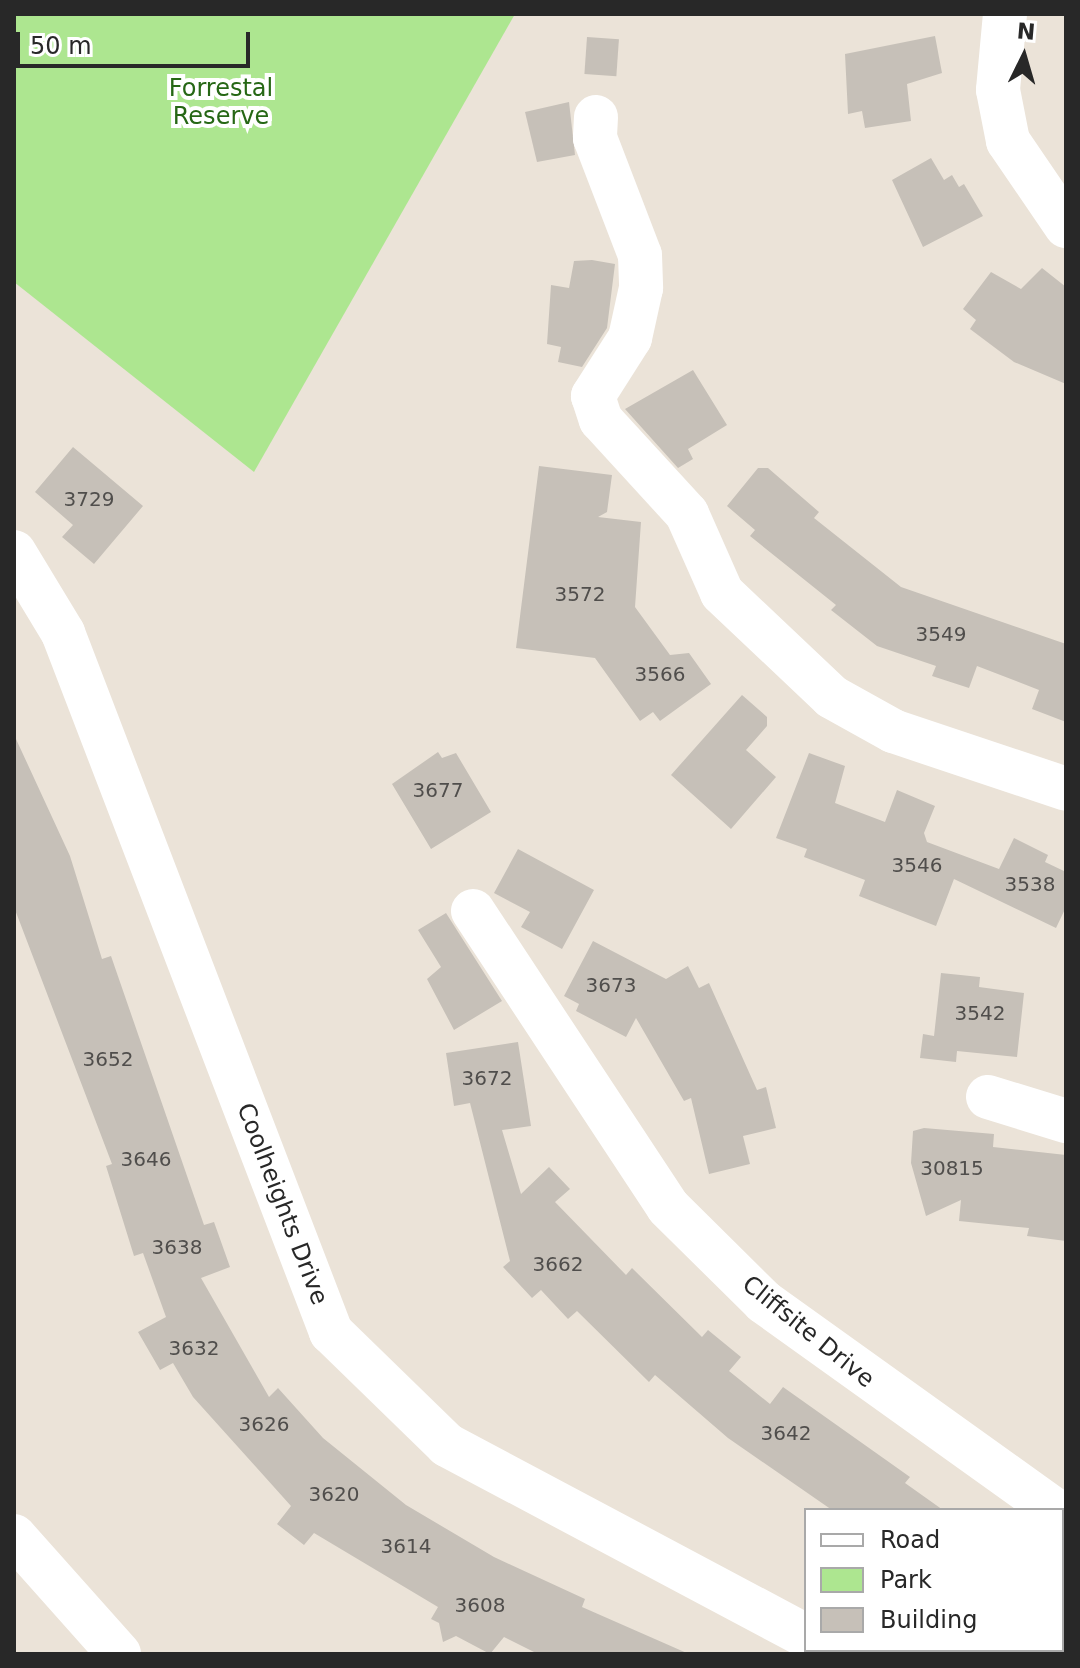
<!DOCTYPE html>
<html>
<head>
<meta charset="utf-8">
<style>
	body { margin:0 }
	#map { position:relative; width:1080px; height:1668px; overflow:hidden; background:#ebe3d8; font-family:"DejaVu Sans",sans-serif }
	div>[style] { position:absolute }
	.green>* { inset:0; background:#ade690 }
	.building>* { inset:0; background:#c6c0b8; transform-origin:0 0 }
	.minor>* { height:44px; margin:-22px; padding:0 22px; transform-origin:22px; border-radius:22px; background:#fff }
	span { translate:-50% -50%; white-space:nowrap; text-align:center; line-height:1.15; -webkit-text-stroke:8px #fff; paint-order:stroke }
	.number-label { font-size:20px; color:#504e4c }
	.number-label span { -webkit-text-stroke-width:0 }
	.park-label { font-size:24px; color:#266715 }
	.street-label { font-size:24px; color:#282828 }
	.frame { position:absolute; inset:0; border:16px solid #282828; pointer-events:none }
	.legend { position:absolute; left:804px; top:1508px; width:260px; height:144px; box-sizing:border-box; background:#fff; border:2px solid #a9a9a9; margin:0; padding:10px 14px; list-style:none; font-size:24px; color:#282828 }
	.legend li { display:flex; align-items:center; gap:16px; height:40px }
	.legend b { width:40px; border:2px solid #a9a9a9 }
	.north { position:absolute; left:984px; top:16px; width:80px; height:80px; -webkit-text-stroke:6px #fff; paint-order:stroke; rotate:5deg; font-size:22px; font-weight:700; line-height:32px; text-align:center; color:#282828 }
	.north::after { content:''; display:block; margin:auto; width:28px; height:36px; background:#282828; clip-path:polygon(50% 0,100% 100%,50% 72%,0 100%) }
	.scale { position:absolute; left:16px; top:32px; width:234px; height:36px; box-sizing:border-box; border:4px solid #282828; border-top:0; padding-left:10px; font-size:24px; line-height:28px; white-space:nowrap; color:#282828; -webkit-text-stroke:6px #fff; paint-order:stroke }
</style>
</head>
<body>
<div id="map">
	<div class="green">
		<i style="clip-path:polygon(14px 14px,515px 14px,254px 472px,14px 282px)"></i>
	</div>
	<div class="building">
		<i style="clip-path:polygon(935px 36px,942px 73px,907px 84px,911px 121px,865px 128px,862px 111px,848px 114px,845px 54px)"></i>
		<i style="left:587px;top:37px;width:32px;height:37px;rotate:4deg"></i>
		<i style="clip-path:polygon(569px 102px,575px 155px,537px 162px,525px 112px)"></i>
		<i style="clip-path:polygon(931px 158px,944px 180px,952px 175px,959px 187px,964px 184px,983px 216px,923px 247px,892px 180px)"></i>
		<i style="clip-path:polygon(592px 260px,615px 264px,607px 328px,582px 367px,558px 362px,561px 347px,547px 344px,551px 285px,569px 288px,574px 261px)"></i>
		<i style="clip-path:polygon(1042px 268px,1066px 287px,1066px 384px,1014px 362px,970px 329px,976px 320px,963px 309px,991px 272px,1021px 289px)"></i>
		<i style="clip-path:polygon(693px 370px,727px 425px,688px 449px,693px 459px,678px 468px,625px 409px)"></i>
		<i style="clip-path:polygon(73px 447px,143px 506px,94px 564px,62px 537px,73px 525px,35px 492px)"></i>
		<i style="clip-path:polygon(539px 466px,612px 475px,607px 512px,598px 517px,641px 522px,635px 607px,670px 655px,689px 653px,711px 684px,660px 721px,653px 712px,640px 721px,595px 658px,516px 648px)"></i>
		<i style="clip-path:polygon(758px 468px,768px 468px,819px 512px,814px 518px,901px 587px,1066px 644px,1066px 722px,1032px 709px,1039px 690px,977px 666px,969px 688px,932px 676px,936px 666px,877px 646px,831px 610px,836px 605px,750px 536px,755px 530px,727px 506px)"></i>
		<i style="clip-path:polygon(742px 695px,767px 717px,767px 726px,746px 750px,776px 777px,731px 829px,671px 775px)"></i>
		<i style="clip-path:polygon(16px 739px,70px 856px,102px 959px,111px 956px,204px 1225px,214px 1222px,230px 1267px,201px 1278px,269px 1397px,278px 1388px,323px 1438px,406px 1505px,494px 1557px,585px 1599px,582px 1607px,689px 1654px,538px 1654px,504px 1637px,490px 1654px,456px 1636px,443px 1642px,439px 1623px,431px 1619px,438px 1607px,314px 1533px,304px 1545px,277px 1524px,291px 1506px,193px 1397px,173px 1363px,160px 1370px,138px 1332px,166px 1317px,143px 1253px,134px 1256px,106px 1166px,112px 1164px,14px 907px)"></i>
		<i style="clip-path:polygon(438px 752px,442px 758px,456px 753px,491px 812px,431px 849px,392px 784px)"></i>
		<i style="clip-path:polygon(809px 753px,845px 766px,835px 803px,885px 822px,897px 790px,935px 806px,924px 833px,927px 842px,999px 869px,1014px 838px,1048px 855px,1045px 862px,1066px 872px,1066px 907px,1056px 928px,954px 879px,936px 926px,859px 896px,865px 880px,804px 857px,807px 849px,776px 838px)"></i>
		<i style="clip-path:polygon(518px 849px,594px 890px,562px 949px,521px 927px,530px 912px,494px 893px)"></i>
		<i style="clip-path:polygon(446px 913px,502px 1001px,454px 1030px,427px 979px,441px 967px,418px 930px)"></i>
		<i style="clip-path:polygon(593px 941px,666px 979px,688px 966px,699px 988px,709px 983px,757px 1090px,766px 1087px,776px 1128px,743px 1136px,750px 1164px,709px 1174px,691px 1098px,684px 1101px,636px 1018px,626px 1037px,576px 1011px,579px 1004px,564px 996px)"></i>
		<i style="clip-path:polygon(941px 973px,980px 977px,979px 987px,1024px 993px,1017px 1057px,957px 1051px,956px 1062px,920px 1058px,923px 1034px,934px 1036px)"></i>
		<i style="clip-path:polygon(518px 1042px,531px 1126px,502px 1130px,521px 1194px,549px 1167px,570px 1189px,555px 1202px,626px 1275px,632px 1268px,702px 1337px,708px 1330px,741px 1357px,729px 1371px,770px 1404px,783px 1387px,910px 1477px,905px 1483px,943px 1510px,832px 1510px,728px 1438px,655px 1375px,649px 1382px,577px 1311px,568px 1319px,541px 1290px,532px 1298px,503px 1267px,510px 1261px,470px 1103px,454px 1106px,446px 1053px)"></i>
		<i style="clip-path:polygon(924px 1128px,994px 1134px,993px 1147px,1066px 1155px,1066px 1241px,1027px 1236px,1029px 1228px,959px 1221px,961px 1200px,926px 1216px,911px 1163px,913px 1131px)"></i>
	</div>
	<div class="minor">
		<i style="left:1005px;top:14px;width:76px;rotate:95.3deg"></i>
		<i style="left:998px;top:90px;width:52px;rotate:78.9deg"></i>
		<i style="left:1008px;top:141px;width:103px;rotate:55.7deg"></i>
		<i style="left:596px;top:117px;width:21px;rotate:93deg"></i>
		<i style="left:595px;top:138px;width:125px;rotate:69deg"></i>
		<i style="left:640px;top:255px;width:33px;rotate:88deg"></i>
		<i style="left:641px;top:288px;width:51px;rotate:102.4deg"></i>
		<i style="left:630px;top:338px;width:69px;rotate:122.5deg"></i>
		<i style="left:593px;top:396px;width:25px;rotate:72deg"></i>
		<i style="left:601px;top:420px;width:127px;rotate:47.5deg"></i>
		<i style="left:687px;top:514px;width:86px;rotate:66.1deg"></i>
		<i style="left:722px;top:593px;width:151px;rotate:43.4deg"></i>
		<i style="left:832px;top:697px;width:70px;rotate:29.1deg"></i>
		<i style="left:893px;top:731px;width:182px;rotate:18.5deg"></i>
		<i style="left:14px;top:552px;width:95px;rotate:58.8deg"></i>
		<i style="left:63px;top:633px;width:749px;rotate:69.02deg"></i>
		<i style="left:331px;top:1332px;width:162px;rotate:44.2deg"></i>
		<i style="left:447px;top:1445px;width:407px;rotate:28deg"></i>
		<i style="left:473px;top:911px;width:354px;rotate:56.6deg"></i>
		<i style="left:668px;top:1207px;width:135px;rotate:44.7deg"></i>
		<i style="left:764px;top:1302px;width:358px;rotate:35.6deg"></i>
		<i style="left:988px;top:1097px;width:82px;rotate:17.1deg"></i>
		<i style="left:14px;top:1536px;width:158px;rotate:48.3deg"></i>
		<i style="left:834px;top:1650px;width:9px;rotate:27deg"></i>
	</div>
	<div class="number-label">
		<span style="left:89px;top:499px">3729</span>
		<span style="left:580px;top:594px">3572</span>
		<span style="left:941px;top:634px">3549</span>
		<span style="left:660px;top:674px">3566</span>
		<span style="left:438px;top:790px">3677</span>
		<span style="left:917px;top:865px">3546</span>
		<span style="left:1030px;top:884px">3538</span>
		<span style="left:611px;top:985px">3673</span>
		<span style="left:980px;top:1013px">3542</span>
		<span style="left:108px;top:1059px">3652</span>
		<span style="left:487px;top:1078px">3672</span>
		<span style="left:146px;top:1159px">3646</span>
		<span style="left:952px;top:1168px">30815</span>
		<span style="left:177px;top:1247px">3638</span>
		<span style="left:558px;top:1264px">3662</span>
		<span style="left:194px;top:1348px">3632</span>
		<span style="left:264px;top:1424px">3626</span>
		<span style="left:786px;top:1433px">3642</span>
		<span style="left:334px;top:1494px">3620</span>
		<span style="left:406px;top:1546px">3614</span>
		<span style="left:480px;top:1605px">3608</span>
	</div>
	<div class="park-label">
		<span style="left:221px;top:103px">Forrestal<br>Reserve</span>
	</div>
	<div class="street-label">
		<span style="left:282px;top:1204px;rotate:69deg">Coolheights Drive</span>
		<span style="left:808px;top:1332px;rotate:39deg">Cliffsite Drive</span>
	</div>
	<div class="frame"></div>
	<ul class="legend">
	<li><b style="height:10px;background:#fff"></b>Road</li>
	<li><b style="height:22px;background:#ade690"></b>Park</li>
	<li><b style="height:22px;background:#c6c0b8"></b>Building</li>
	</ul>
	<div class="north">N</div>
	<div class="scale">50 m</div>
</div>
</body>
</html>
